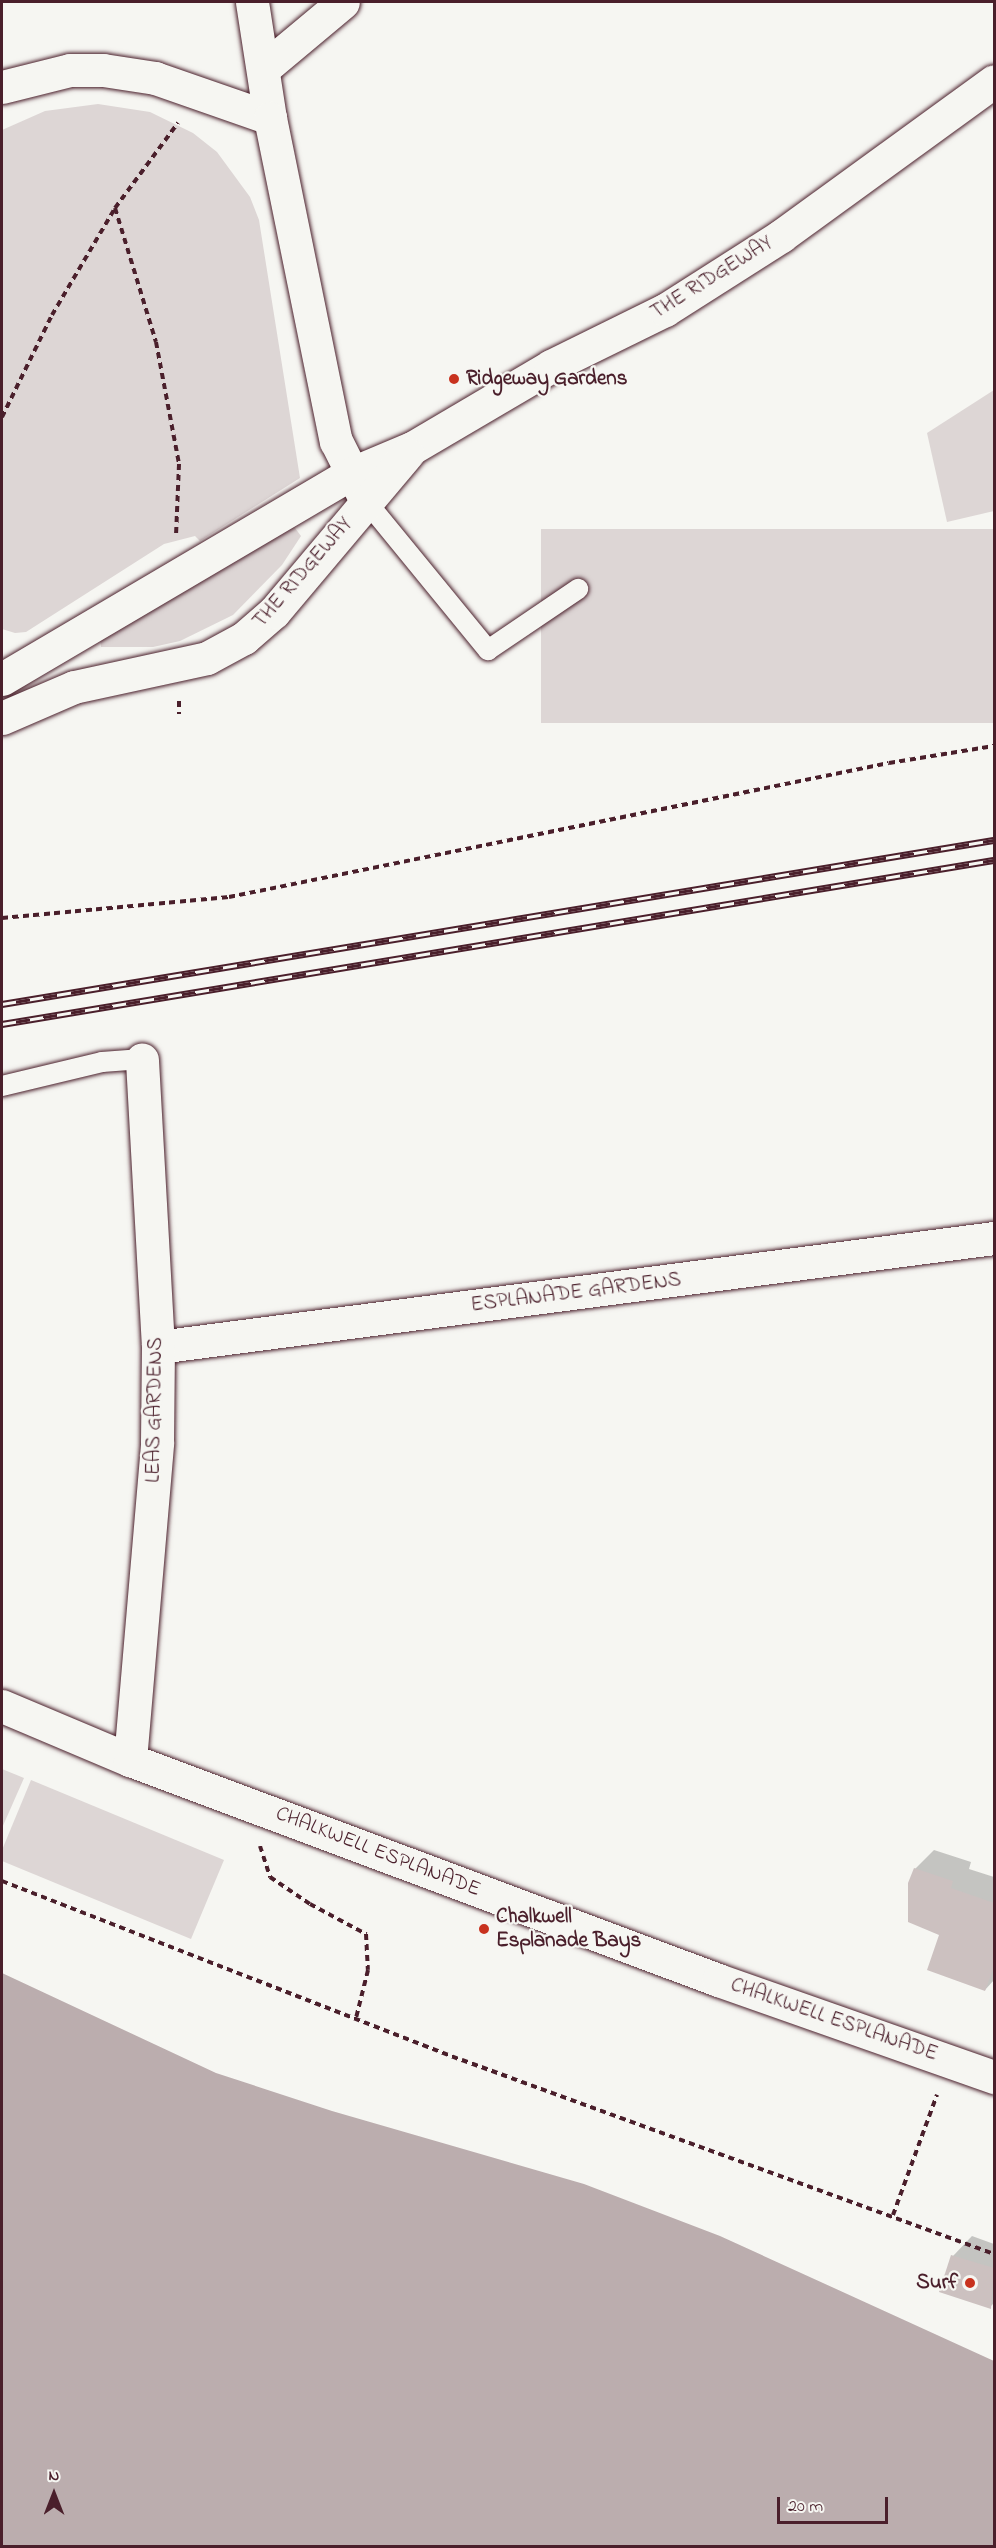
<!DOCTYPE html>
<html>
<head>
<meta charset="utf-8">
<style>
	body { margin:0 }
	#map { position:relative; width:996px; height:2548px; overflow:hidden; background:#f6f6f2; font-family:"Indie Flower",sans-serif }
	div>[style] { position:absolute }
	.green>* { inset:0; background:#ddd6d5; transform-origin:0 0 }
	.water>* { inset:0; background:#bbadae }
	.shadow>* { inset:0; background:#0003 }
	.building>* { inset:0; background:#ccc1c0 }
	.path>* { height:4px; margin-top:-2px; transform-origin:0; background:repeating-linear-gradient(90deg,#4a1f2b 0 6px,transparent 0 10.5px) }
	.roads { filter:drop-shadow(0 0 2px #4a1f2b) drop-shadow(0 0 2px #4a1f2b) }
	.service>* { height:20px; margin:-10px; padding:0 10px; transform-origin:10px; border-radius:10px; background:#f6f6f2 }
	.minor>* { height:33px; margin:-16.5px; padding:0 16.5px; transform-origin:16.5px; border-radius:16.5px; background:#f6f6f2 }
	.tertiary>* { height:33px; margin:-16.5px; padding:0 16.5px; transform-origin:16.5px; border-radius:16.5px; background:#f6f6f2 }
	.rail>* { height:7px; margin-top:-3.5px; transform-origin:0; background:repeating-linear-gradient(90deg,#f6f6f2 0 14px,#4a1f2b 0 28px); box-sizing:border-box; border-block:2px solid #4a1f2b }
	.dots>* { width:16px; height:16px; translate:-50% -50%; box-sizing:border-box; border:3px solid #f6f6f2; border-radius:50% }
	span { translate:-50% -50%; white-space:nowrap; text-align:center; line-height:1.15; -webkit-text-stroke:4.5px #f6f6f2; paint-order:stroke }
	.street-label { font-size:21px; color:#4a1f2b }
	.poi-label { font-size:21px; color:#4a1f2b; font-weight:700 }
	.left { translate:0 -50%; text-align:left }
	.right { translate:-100% -50%; text-align:right }
	.frame { position:absolute; inset:0; border:3px solid #4a1f2b; pointer-events:none }
	.north { position:absolute; left:24px; top:2464px; width:60px; height:60px; -webkit-text-stroke:4px #f6f6f2; paint-order:stroke; rotate:0deg; font-size:16px; font-weight:700; line-height:24px; text-align:center; color:#4a1f2b }
	.north::after { content:''; display:block; margin:auto; width:21px; height:27px; background:#4a1f2b; clip-path:polygon(50% 0,100% 100%,50% 72%,0 100%) }
	.scale { position:absolute; left:777px; top:2497px; width:111px; height:27px; box-sizing:border-box; border:3px solid #4a1f2b; border-top:0; padding-left:8px; font-size:18px; line-height:21px; white-space:nowrap; color:#4a1f2b; -webkit-text-stroke:4px #f6f6f2; paint-order:stroke }
</style>
</head>
<body>
<div id="map">
	<div class="green">
		<i style="clip-path:polygon(98px 104px,150px 112px,193px 133px,217px 152px,250px 197px,259px 220px,300px 478px,200px 541px,195px 536px,164px 544px,26px 632px,15px 633px,2px 629px,2px 130px,45px 111px)"></i>
		<i style="clip-path:polygon(994px 390px,994px 511px,947px 522px,927px 433px)"></i>
		<i style="clip-path:polygon(292px 524px,301px 536px,282px 565px,233px 615px,180px 641px,153px 647px,101px 647px,100px 637px)"></i>
		<i style="left:994px;top:529px;width:194px;height:453px;rotate:90deg"></i>
		<i style="clip-path:polygon(2px 1769px,24px 1778px,2px 1828px)"></i>
		<i style="clip-path:polygon(31px 1780px,224px 1860px,191px 1939px,2px 1861px,2px 1850px)"></i>
	</div>
	<div class="water">
		<i style="clip-path:polygon(2px 1973px,216px 2073px,332px 2111px,584px 2184px,720px 2236px,994px 2361px,994px 2546px,2px 2546px)"></i>
	</div>
	<div class="shadow">
		<i style="clip-path:polygon(934px 1850px,971px 1862px,969px 1869px,994px 1877px,994px 1980px,985px 1990px,941px 1935px,915px 1869px)"></i>
		<i style="clip-path:polygon(972px 2236px,994px 2244px,994px 2303px,990px 2307px,953px 2256px)"></i>
	</div>
	<div class="building">
		<i style="clip-path:polygon(914px 1868px,953px 1881px,951px 1888px,994px 1903px,994px 1967px,985px 1991px,927px 1970px,939px 1935px,908px 1922px,908px 1883px)"></i>
		<i style="clip-path:polygon(951px 2255px,994px 2268px,991px 2309px,939px 2292px)"></i>
	</div>
	<div class="path">
		<i style="left:115px;top:208px;width:140px;rotate:73deg"></i>
		<i style="left:156px;top:342px;width:124px;rotate:79.3deg"></i>
		<i style="left:179px;top:464px;width:71px;rotate:92.4deg"></i>
		<i style="left:2px;top:417px;width:114px;rotate:-63.9deg"></i>
		<i style="left:52px;top:315px;width:124px;rotate:-59.5deg"></i>
		<i style="left:115px;top:208px;width:106px;rotate:-53.5deg"></i>
		<i style="left:179px;top:701px;width:13px;rotate:90deg"></i>
		<i style="left:2px;top:918px;width:228px;rotate:-5.3deg"></i>
		<i style="left:229px;top:897px;width:673px;rotate:-11.48deg"></i>
		<i style="left:889px;top:763px;width:106px;rotate:-9.2deg"></i>
		<i style="left:260px;top:1846px;width:33px;rotate:72deg"></i>
		<i style="left:270px;top:1877px;width:48px;rotate:34deg"></i>
		<i style="left:310px;top:1904px;width:64px;rotate:28.2deg"></i>
		<i style="left:366px;top:1934px;width:36px;rotate:87deg"></i>
		<i style="left:368px;top:1970px;width:49px;rotate:104deg"></i>
		<i style="left:2px;top:1881px;width:494px;rotate:21.3deg"></i>
		<i style="left:462px;top:2060px;width:566px;rotate:20.03deg"></i>
		<i style="left:893px;top:2215px;width:128px;rotate:-69.9deg"></i>
	</div>
	<div class="roads">
		<div class="service">
			<i style="left:366px;top:501px;width:193px;rotate:50.7deg"></i>
			<i style="left:488px;top:650px;width:109px;rotate:-34.1deg"></i>
			<i style="left:2px;top:1086px;width:103px;rotate:-13.5deg"></i>
			<i style="left:102px;top:1062px;width:40px;rotate:-4.3deg"></i>
		</div>
		<div class="minor">
			<i style="left:252px;top:2px;width:117px;rotate:81.2deg"></i>
			<i style="left:263px;top:69px;width:104px;rotate:-39.9deg"></i>
			<i style="left:2px;top:87px;width:70px;rotate:-14deg"></i>
			<i style="left:70px;top:70px;width:33px"></i>
			<i style="left:103px;top:70px;width:53px;rotate:8.7deg"></i>
			<i style="left:155px;top:78px;width:122px;rotate:19.2deg"></i>
			<i style="left:270px;top:118px;width:330px;rotate:78.5deg"></i>
			<i style="left:336px;top:441px;width:63px;rotate:63.4deg"></i>
			<i style="left:158px;top:1347px;width:843px;rotate:-7.43deg"></i>
			<i style="left:2px;top:1706px;width:139px;rotate:22.9deg"></i>
			<i style="left:130px;top:1760px;width:628px;rotate:20.51deg"></i>
			<i style="left:718px;top:1980px;width:293px;rotate:19.4deg"></i>
			<i style="left:130px;top:1760px;width:319px;rotate:-85.1deg"></i>
			<i style="left:157px;top:1442px;width:95px;rotate:-89.4deg"></i>
			<i style="left:158px;top:1347px;width:288px;rotate:-93.2deg"></i>
		</div>
		<div class="tertiary">
			<i style="left:2px;top:679px;width:404px;rotate:-30.5deg"></i>
			<i style="left:350px;top:474px;width:67px;rotate:-22.8deg"></i>
			<i style="left:412px;top:448px;width:161px;rotate:-30.5deg"></i>
			<i style="left:551px;top:366px;width:127px;rotate:-26.2deg"></i>
			<i style="left:665px;top:310px;width:138px;rotate:-32.5deg"></i>
			<i style="left:781px;top:236px;width:263px;rotate:-36deg"></i>
			<i style="left:2px;top:718px;width:78px;rotate:-23.3deg"></i>
			<i style="left:74px;top:687px;width:136px;rotate:-12.3deg"></i>
			<i style="left:207px;top:658px;width:42px;rotate:-28.4deg"></i>
			<i style="left:244px;top:638px;width:40px;rotate:-41deg"></i>
			<i style="left:274px;top:612px;width:207px;rotate:-49.9deg"></i>
		</div>
	</div>
	<div class="rail">
		<i style="left:2px;top:1004px;width:1005px;rotate:-9.39deg"></i>
		<i style="left:2px;top:1024px;width:1005px;rotate:-9.39deg"></i>
	</div>
	<div class="dots">
		<i style="left:454px;top:379px;background:#c8321e"></i>
		<i style="left:484px;top:1929px;background:#c8321e"></i>
		<i style="left:970px;top:2283px;background:#c8321e"></i>
	</div>
	<div class="street-label">
		<span style="left:712px;top:278px;rotate:-32deg">THE RIDGEWAY</span>
		<span style="left:303px;top:573px;rotate:-49deg">THE RIDGEWAY</span>
		<span style="left:576px;top:1293px;rotate:-7deg">ESPLANADE GARDENS</span>
		<span style="left:155px;top:1410px;rotate:-89deg">LEAS GARDENS</span>
		<span style="left:378px;top:1852px;rotate:21deg">CHALKWELL ESPLANADE</span>
		<span style="left:834px;top:2020px;rotate:19deg">CHALKWELL ESPLANADE</span>
	</div>
	<div class="poi-label">
		<span class="left" style="left:466px;top:379px">Ridgeway Gardens</span>
		<span class="left" style="left:496px;top:1929px">Chalkwell<br>Esplanade Bays</span>
		<span class="right" style="left:958px;top:2283px">Surf</span>
	</div>
	<div class="frame"></div>
	<div class="north">N</div>
	<div class="scale">20 m</div>
</div>
</body>
</html>
